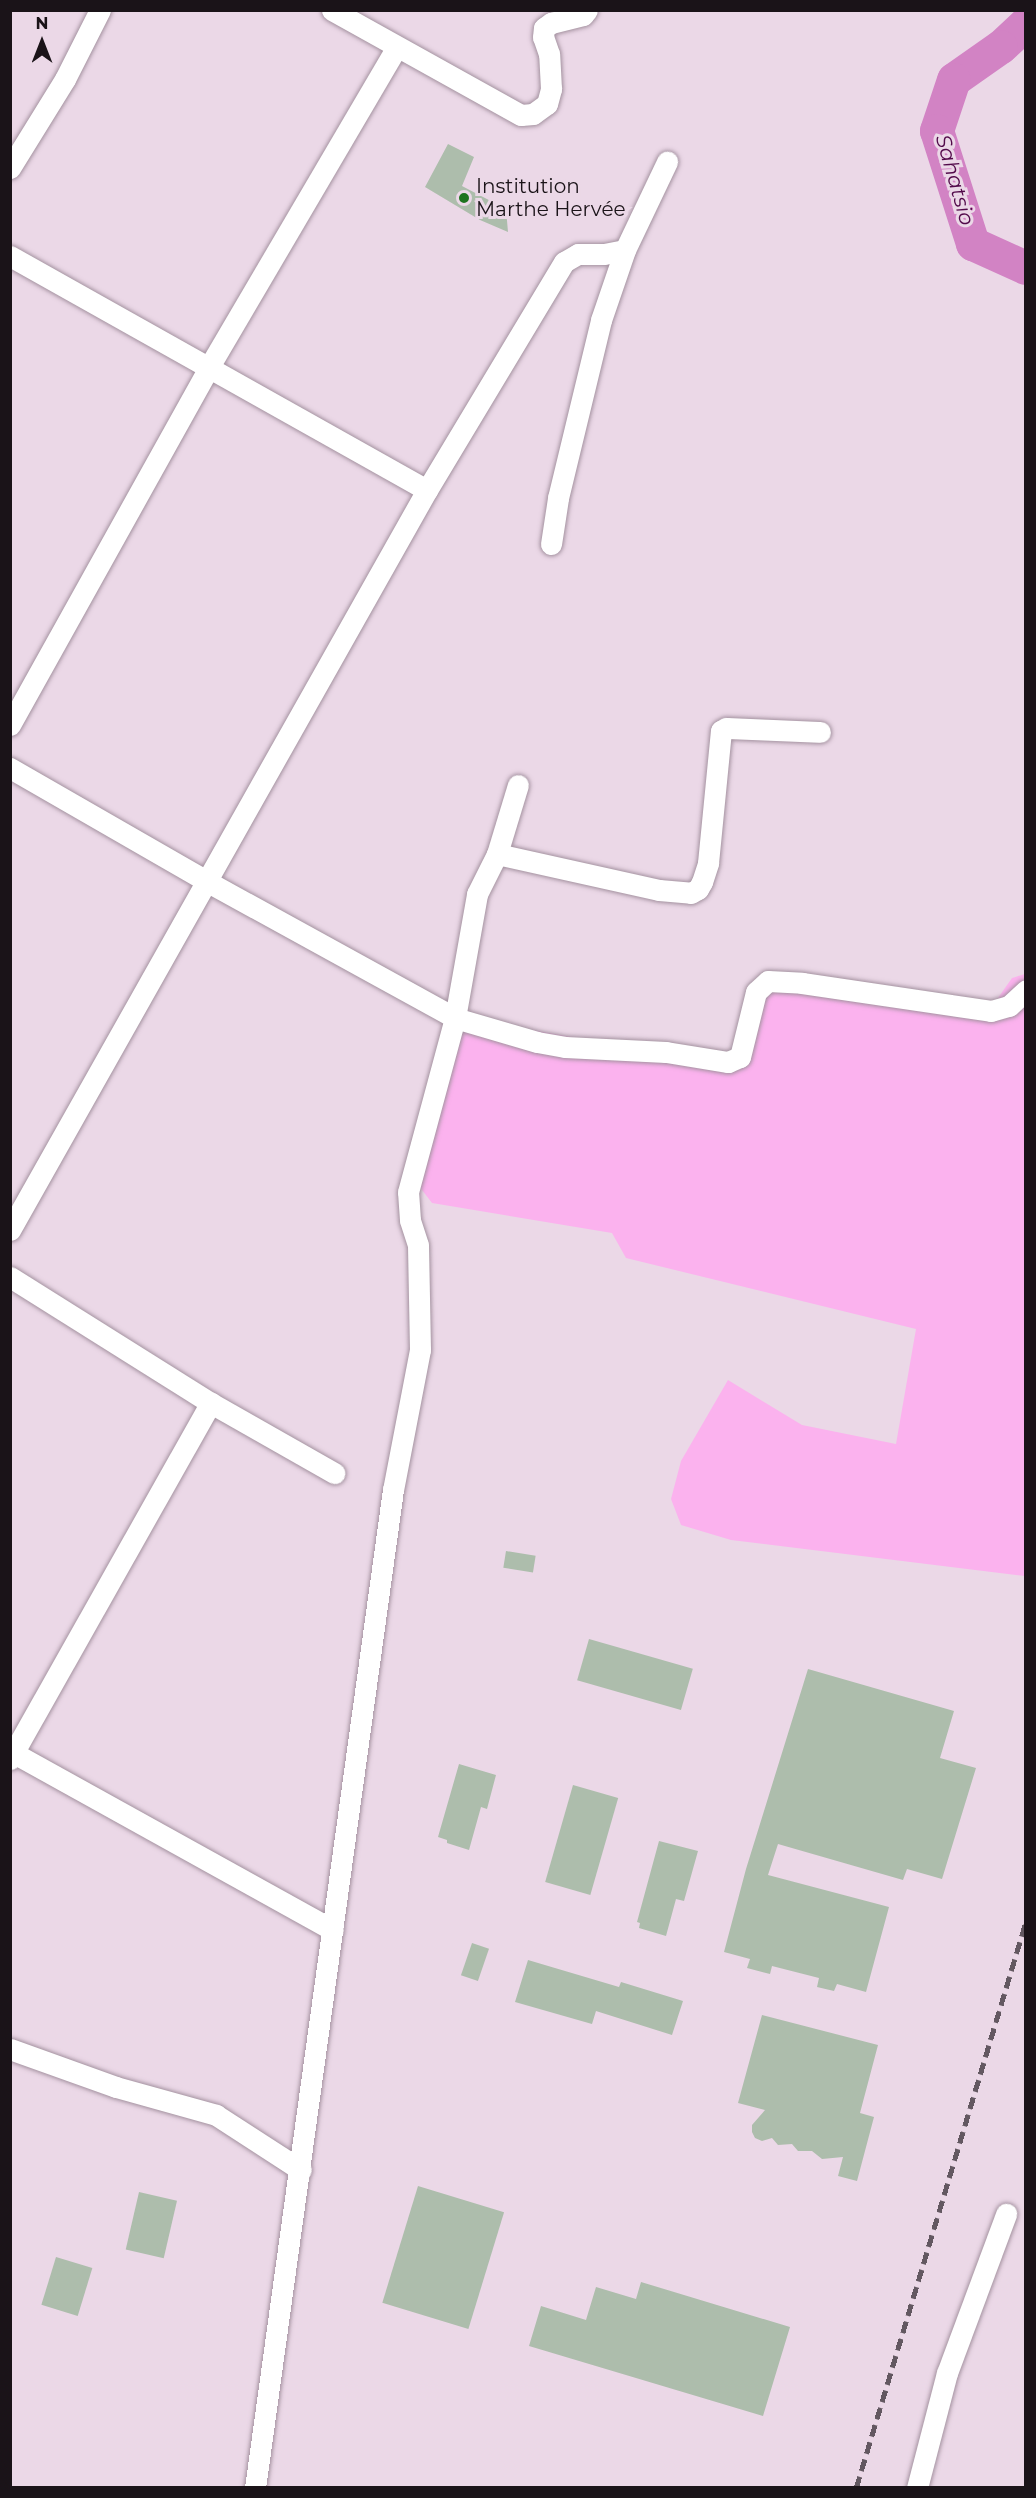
<!DOCTYPE html>
<html>
<head>
<meta charset="utf-8">
<style>
	body { margin:0 }
	#map { position:relative; width:1036px; height:2498px; overflow:hidden; background:#ebd8e7; font-family:Montserrat,sans-serif }
	div>[style] { position:absolute }
	.green>* { inset:0; background:#fbb2ee }
	.river>* { height:34px; margin:-17px; padding:0 17px; transform-origin:17px; border-radius:17px; background:#d283c4 }
	.building>* { inset:0; background:#adbdac; transform-origin:0 0 }
	.roads { filter:drop-shadow(0 0 2px #a492a0) drop-shadow(0 0 2px #a492a0) }
	.minor>* { height:21px; margin:-10.5px; padding:0 10.5px; transform-origin:10.5px; border-radius:10.5px; background:#fff }
	.rail>* { height:4.5px; margin-top:-2.25px; transform-origin:0; background:repeating-linear-gradient(90deg,#635861 0 12px,transparent 0 18px) }
	.dots>* { width:16px; height:16px; translate:-50% -50%; box-sizing:border-box; border:3px solid #ebd8e7; border-radius:50% }
	span { translate:-50% -50%; white-space:nowrap; text-align:center; line-height:1.15; -webkit-text-stroke:6px #ebd8e7; paint-order:stroke }
	.poi-label { font-size:20px; color:#1a1318 }
	.left { translate:0 -50%; text-align:left }
	.water-label { font-size:21px; color:#52094a; font-style:italic }
	.frame { position:absolute; inset:0; border:12px solid #1a1318; pointer-events:none }
	.north { position:absolute; left:12px; top:12px; width:60px; height:60px; -webkit-text-stroke:4px #ebd8e7; paint-order:stroke; rotate:0deg; font-size:16px; font-weight:700; line-height:24px; text-align:center; color:#1a1318 }
	.north::after { content:''; display:block; margin:auto; width:21px; height:27px; background:#1a1318; clip-path:polygon(50% 0,100% 100%,50% 72%,0 100%) }
</style>
</head>
<body>
<div id="map">
	<div class="green">
		<i style="clip-path:polygon(1025px 974px,1025px 1576px,731px 1540px,681px 1525px,671px 1499px,681px 1461px,728px 1380px,802px 1425px,896px 1444px,916px 1329px,626px 1258px,612px 1233px,432px 1203px,419px 1186px,458px 1017px,730px 1065px,751px 984px,991px 1008px,1012px 978px)"></i>
	</div>
	<div class="river">
		<i style="left:1026px;top:24px;width:34px;rotate:137deg"></i>
		<i style="left:1001px;top:47px;width:57px;rotate:144.9deg"></i>
		<i style="left:954px;top:80px;width:54px;rotate:108.4deg"></i>
		<i style="left:937px;top:131px;width:119px;rotate:72.3deg"></i>
		<i style="left:973px;top:244px;width:58px;rotate:24.4deg"></i>
	</div>
	<div class="building">
		<i style="clip-path:polygon(448px 144px,474px 157px,462px 186px,506px 209px,508px 232px,480px 220px,425px 187px)"></i>
		<i style="left:506px;top:1551px;width:30px;height:17px;rotate:9deg"></i>
		<i style="left:589px;top:1639px;width:108px;height:43px;rotate:16deg"></i>
		<i style="clip-path:polygon(808px 1669px,954px 1711px,940px 1758px,976px 1768px,942px 1879px,907px 1869px,903px 1880px,778px 1844px,768px 1875px,889px 1907px,866px 1992px,837px 1984px,834px 1991px,817px 1987px,819px 1978px,772px 1966px,770px 1974px,747px 1968px,750px 1959px,724px 1952px,746px 1869px)"></i>
		<i style="clip-path:polygon(459px 1764px,496px 1775px,487px 1809px,481px 1807px,469px 1850px,447px 1843px,447px 1840px,438px 1837px)"></i>
		<i style="left:573px;top:1785px;width:47px;height:101px;rotate:16deg"></i>
		<i style="clip-path:polygon(659px 1841px,698px 1851px,684px 1901px,676px 1899px,666px 1936px,639px 1928px,640px 1923px,637px 1922px)"></i>
		<i style="left:472px;top:1943px;width:18px;height:34px;rotate:19deg"></i>
		<i style="clip-path:polygon(528px 1960px,619px 1987px,621px 1982px,683px 2001px,672px 2035px,596px 2011px,592px 2024px,515px 2002px)"></i>
		<i style="clip-path:polygon(762px 2015px,878px 2045px,860px 2113px,874px 2117px,857px 2181px,838px 2176px,843px 2157px,822px 2159px,812px 2151px,798px 2151px,792px 2144px,778px 2145px,772px 2138px,762px 2141px,755px 2138px,752px 2132px,752px 2125px,765px 2110px,738px 2103px)"></i>
		<i style="left:418px;top:2186px;width:90px;height:122px;rotate:17deg"></i>
		<i style="left:139px;top:2192px;width:39px;height:59px;rotate:13deg"></i>
		<i style="left:56px;top:2257px;width:38px;height:50px;rotate:17deg"></i>
		<i style="clip-path:polygon(641px 2282px,790px 2327px,763px 2416px,529px 2346px,541px 2306px,586px 2320px,596px 2287px,636px 2299px)"></i>
	</div>
	<div class="roads">
		<div class="minor">
			<i style="left:332px;top:10px;width:216px;rotate:29.1deg"></i>
			<i style="left:521px;top:115px;width:12px;rotate:-5deg"></i>
			<i style="left:533px;top:114px;width:17px;rotate:-36deg"></i>
			<i style="left:547px;top:104px;width:16px;rotate:-75deg"></i>
			<i style="left:551px;top:89px;width:35px;rotate:-93deg"></i>
			<i style="left:549px;top:54px;width:18px;rotate:-109deg"></i>
			<i style="left:543px;top:37px;width:9px;rotate:-84deg"></i>
			<i style="left:544px;top:28px;width:9px;rotate:-36deg"></i>
			<i style="left:551px;top:23px;width:33px;rotate:-14deg"></i>
			<i style="left:583px;top:15px;width:6px;rotate:-51deg"></i>
			<i style="left:10px;top:168px;width:105px;rotate:-58.3deg"></i>
			<i style="left:65px;top:79px;width:77px;rotate:-63.1deg"></i>
			<i style="left:10px;top:256px;width:478px;rotate:29.3deg"></i>
			<i style="left:551px;top:544px;width:47px;rotate:-81.3deg"></i>
			<i style="left:558px;top:498px;width:183px;rotate:-76.4deg"></i>
			<i style="left:601px;top:320px;width:74px;rotate:-71.1deg"></i>
			<i style="left:10px;top:725px;width:410px;rotate:-60.9deg"></i>
			<i style="left:209px;top:367px;width:371px;rotate:-59.6deg"></i>
			<i style="left:10px;top:768px;width:228px;rotate:29.9deg"></i>
			<i style="left:208px;top:882px;width:282px;rotate:28.8deg"></i>
			<i style="left:455px;top:1018px;width:85px;rotate:16.3deg"></i>
			<i style="left:537px;top:1042px;width:28px;rotate:10deg"></i>
			<i style="left:565px;top:1047px;width:101px;rotate:2.8deg"></i>
			<i style="left:666px;top:1052px;width:63px;rotate:9.2deg"></i>
			<i style="left:728px;top:1062px;width:13px;rotate:-23deg"></i>
			<i style="left:740px;top:1057px;width:67px;rotate:-76.2deg"></i>
			<i style="left:756px;top:992px;width:16px;rotate:-43deg"></i>
			<i style="left:768px;top:981px;width:34px;rotate:3deg"></i>
			<i style="left:802px;top:983px;width:191px;rotate:8.4deg"></i>
			<i style="left:991px;top:1011px;width:19px;rotate:-16deg"></i>
			<i style="left:1009px;top:1006px;width:23px;rotate:-43deg"></i>
			<i style="left:497px;top:854px;width:72px;rotate:-73.1deg"></i>
			<i style="left:10px;top:1230px;width:849px;rotate:-60.6deg"></i>
			<i style="left:427px;top:490px;width:266px;rotate:-59deg"></i>
			<i style="left:564px;top:262px;width:16px;rotate:-30deg"></i>
			<i style="left:578px;top:254px;width:26px"></i>
			<i style="left:604px;top:254px;width:21px;rotate:-11deg"></i>
			<i style="left:625px;top:250px;width:98px;rotate:-64.5deg"></i>
			<i style="left:10px;top:1277px;width:237px;rotate:32.1deg"></i>
			<i style="left:211px;top:1403px;width:142px;rotate:29.6deg"></i>
			<i style="left:10px;top:1751px;width:369px;rotate:29deg"></i>
			<i style="left:10px;top:1759px;width:409px;rotate:-60.6deg"></i>
			<i style="left:10px;top:2049px;width:113px;rotate:19.7deg"></i>
			<i style="left:116px;top:2087px;width:104px;rotate:15.6deg"></i>
			<i style="left:216px;top:2115px;width:101px;rotate:32.9deg"></i>
			<i style="left:255px;top:2488px;width:1007px;rotate:-82.13deg"></i>
			<i style="left:393px;top:1490px;width:143px;rotate:-79.1deg"></i>
			<i style="left:420px;top:1350px;width:105px;rotate:-91.1deg"></i>
			<i style="left:418px;top:1245px;width:26px;rotate:-108deg"></i>
			<i style="left:410px;top:1220px;width:28px;rotate:-94deg"></i>
			<i style="left:408px;top:1192px;width:180px;rotate:-74.9deg"></i>
			<i style="left:455px;top:1018px;width:126px;rotate:-79.9deg"></i>
			<i style="left:477px;top:894px;width:45px;rotate:-63.4deg"></i>
			<i style="left:497px;top:854px;width:166px;rotate:12.5deg"></i>
			<i style="left:659px;top:890px;width:32px;rotate:5deg"></i>
			<i style="left:691px;top:893px;width:8px;rotate:-30deg"></i>
			<i style="left:698px;top:889px;width:8px;rotate:-60deg"></i>
			<i style="left:702px;top:882px;width:20px;rotate:-72deg"></i>
			<i style="left:708px;top:863px;width:133px;rotate:-84.4deg"></i>
			<i style="left:721px;top:731px;width:6px;rotate:-31deg"></i>
			<i style="left:726px;top:728px;width:94px;rotate:2.4deg"></i>
			<i style="left:917px;top:2488px;width:119px;rotate:-75.4deg"></i>
			<i style="left:947px;top:2373px;width:170px;rotate:-69.6deg"></i>
		</div>
	</div>
	<div class="rail">
		<i style="left:856px;top:2488px;width:592px;rotate:-73.31deg"></i>
	</div>
	<div class="dots">
		<i style="left:464px;top:198px;background:#1e741f"></i>
	</div>
	<div class="poi-label">
		<span class="left" style="left:476px;top:198px">Institution<br>Marthe Hervée</span>
	</div>
	<div class="water-label">
		<span style="left:955px;top:180px;rotate:74deg">Sahatsio</span>
	</div>
	<div class="frame"></div>
	<div class="north">N</div>
</div>
</body>
</html>
